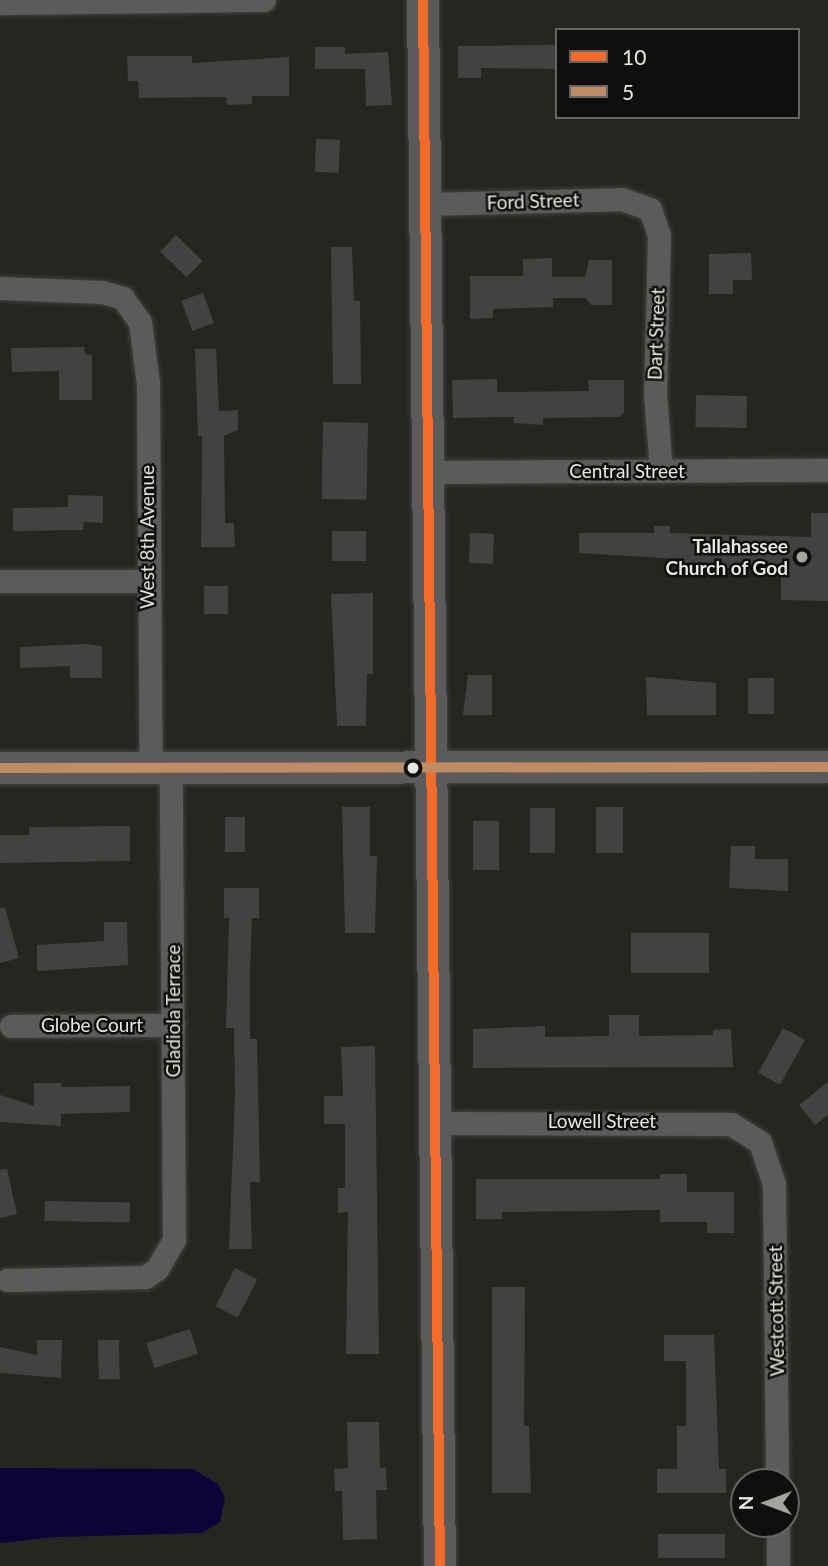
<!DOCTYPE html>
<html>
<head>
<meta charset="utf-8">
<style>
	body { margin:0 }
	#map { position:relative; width:828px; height:1566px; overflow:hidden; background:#262522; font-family:Lato,sans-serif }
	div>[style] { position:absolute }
	.water>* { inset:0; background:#0e0336 }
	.building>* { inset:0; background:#424240; transform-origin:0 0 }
	.roads { filter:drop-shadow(0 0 2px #42413f) drop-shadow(0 0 2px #42413f) }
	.street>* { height:23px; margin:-11.5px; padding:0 11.5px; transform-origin:11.5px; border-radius:11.5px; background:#5c5b59 }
	.secondary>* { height:32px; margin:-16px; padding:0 16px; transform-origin:16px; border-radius:16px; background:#5c5b59 }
	.bus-1>* { height:10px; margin:-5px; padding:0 5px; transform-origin:5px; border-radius:5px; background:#f36c2b }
	.bus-2>* { height:10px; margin:-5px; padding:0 5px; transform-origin:5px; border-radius:5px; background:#c18c65 }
	.dots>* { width:19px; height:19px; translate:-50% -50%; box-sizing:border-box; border:4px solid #100f0d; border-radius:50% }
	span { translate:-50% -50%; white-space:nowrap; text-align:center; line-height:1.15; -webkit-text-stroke:5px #100f0d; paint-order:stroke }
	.street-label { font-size:19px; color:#e8e7e3 }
	.poi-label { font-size:19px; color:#e8e7e3; font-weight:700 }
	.right { translate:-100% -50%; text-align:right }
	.legend { position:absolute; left:555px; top:28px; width:245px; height:91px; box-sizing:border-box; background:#100f0d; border:2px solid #666563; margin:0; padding:9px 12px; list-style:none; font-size:21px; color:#e8e7e3 }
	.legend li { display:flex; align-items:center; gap:14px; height:35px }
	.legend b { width:35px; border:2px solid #666563 }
	.north { position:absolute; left:730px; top:1468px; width:70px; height:70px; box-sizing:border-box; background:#100f0d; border:2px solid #666563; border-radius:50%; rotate:270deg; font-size:19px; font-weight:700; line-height:28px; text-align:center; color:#e8e7e3 }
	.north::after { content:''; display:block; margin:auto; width:24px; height:32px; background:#a4a39f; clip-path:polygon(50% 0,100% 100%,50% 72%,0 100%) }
</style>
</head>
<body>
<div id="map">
	<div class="water">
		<i style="clip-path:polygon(0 1468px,193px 1469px,218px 1484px,225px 1498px,220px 1522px,202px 1533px,55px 1537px,0 1543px)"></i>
	</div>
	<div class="building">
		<i style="clip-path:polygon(557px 45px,557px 69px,481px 68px,481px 78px,458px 78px,458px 46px)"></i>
		<i style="clip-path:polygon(315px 47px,345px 47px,345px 54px,388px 52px,392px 105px,366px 106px,365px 69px,315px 69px)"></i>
		<i style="clip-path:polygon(127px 56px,192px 56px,192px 63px,289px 57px,289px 96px,252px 96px,252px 104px,227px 105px,226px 97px,139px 98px,138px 81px,128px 81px)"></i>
		<i style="left:316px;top:139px;width:24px;height:33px;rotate:2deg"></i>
		<i style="left:176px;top:235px;width:37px;height:23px;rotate:44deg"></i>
		<i style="clip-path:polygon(331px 247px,352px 247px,354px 301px,360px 301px,361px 384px,333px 384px)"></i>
		<i style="clip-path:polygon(751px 253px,752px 280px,733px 280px,733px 294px,709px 294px,709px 254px)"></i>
		<i style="clip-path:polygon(552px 258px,552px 277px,585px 277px,589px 260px,612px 260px,612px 305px,591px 305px,586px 298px,553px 298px,553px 307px,493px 309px,493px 318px,470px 319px,470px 276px,523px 276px,523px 259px)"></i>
		<i style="left:203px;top:293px;width:32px;height:23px;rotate:70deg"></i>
		<i style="clip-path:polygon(84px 347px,85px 354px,92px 355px,92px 400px,59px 400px,59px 371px,12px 372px,11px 348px)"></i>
		<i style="clip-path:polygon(195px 349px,216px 349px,219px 411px,238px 410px,238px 430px,224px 436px,225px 523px,234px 523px,235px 547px,201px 547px,202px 436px,198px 436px)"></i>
		<i style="clip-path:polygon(497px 379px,497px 392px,589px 391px,588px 380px,624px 380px,624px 412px,620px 417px,543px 418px,543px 425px,514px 423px,514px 417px,453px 418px,452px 380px)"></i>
		<i style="left:696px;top:395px;width:51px;height:32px;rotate:1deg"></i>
		<i style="left:323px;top:422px;width:45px;height:77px;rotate:1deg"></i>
		<i style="clip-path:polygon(68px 495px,103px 496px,103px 523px,84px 522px,83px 530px,13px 531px,13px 508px,68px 507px)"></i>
		<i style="clip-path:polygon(811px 513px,828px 513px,828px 601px,781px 600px,781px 568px,682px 568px,682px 559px,579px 553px,579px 533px,654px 533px,654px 526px,670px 526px,670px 533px,811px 537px)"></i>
		<i style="left:332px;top:531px;width:34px;height:30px"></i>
		<i style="left:470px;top:533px;width:24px;height:30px;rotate:2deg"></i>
		<i style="left:204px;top:586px;width:24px;height:28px"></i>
		<i style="clip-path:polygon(373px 593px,373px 674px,367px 674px,366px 726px,337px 726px,331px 594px)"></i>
		<i style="clip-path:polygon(85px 644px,102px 646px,102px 678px,70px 678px,70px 666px,20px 668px,20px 647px)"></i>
		<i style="clip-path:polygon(468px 675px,492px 675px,492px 715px,463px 715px)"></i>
		<i style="clip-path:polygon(646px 677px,716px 683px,716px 715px,647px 715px)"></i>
		<i style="left:748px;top:678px;width:26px;height:36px"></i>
		<i style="clip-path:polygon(342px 807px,370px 807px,370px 856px,377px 856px,375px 933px,345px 933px)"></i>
		<i style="left:596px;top:807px;width:27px;height:46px"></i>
		<i style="left:530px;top:808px;width:25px;height:45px"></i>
		<i style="left:225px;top:817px;width:20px;height:35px"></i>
		<i style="left:499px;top:821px;width:49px;height:26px;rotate:90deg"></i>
		<i style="clip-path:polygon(130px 826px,130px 861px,0 863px,0 835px,29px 835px,29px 827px)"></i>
		<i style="clip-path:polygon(731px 846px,755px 846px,755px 859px,788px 859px,788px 891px,729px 888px)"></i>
		<i style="clip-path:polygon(224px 888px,259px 888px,259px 918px,252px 918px,250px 971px,250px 1039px,257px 1039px,260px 1182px,250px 1182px,252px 1249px,229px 1249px,235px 1093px,234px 1028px,226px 1028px,229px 918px,224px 918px)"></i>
		<i style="clip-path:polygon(5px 907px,19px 958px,0 963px,0 908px)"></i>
		<i style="clip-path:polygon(104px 922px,127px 922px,128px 965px,37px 971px,37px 945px,104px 941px)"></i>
		<i style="left:709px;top:933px;width:40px;height:78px;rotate:90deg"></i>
		<i style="clip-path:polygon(609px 1015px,639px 1015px,639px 1036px,713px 1035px,713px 1030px,731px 1029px,733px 1067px,473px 1068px,473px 1029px,545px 1026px,545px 1037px,609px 1036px)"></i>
		<i style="left:783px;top:1028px;width:25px;height:51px;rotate:29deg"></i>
		<i style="clip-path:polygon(375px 1046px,379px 1354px,346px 1354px,348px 1212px,338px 1213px,338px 1188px,345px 1188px,345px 1124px,324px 1124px,324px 1096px,343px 1096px,341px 1047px)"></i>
		<i style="clip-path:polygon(828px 1082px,828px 1115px,815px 1125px,799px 1105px)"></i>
		<i style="clip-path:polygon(34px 1083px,61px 1083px,61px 1087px,130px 1086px,130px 1112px,61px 1114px,61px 1126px,0 1122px,0 1095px,34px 1106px)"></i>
		<i style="clip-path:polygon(7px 1169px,17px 1214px,0 1218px,0 1170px)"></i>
		<i style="clip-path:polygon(660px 1174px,687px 1174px,687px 1192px,734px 1192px,734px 1233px,707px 1233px,707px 1222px,660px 1222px,660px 1210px,502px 1212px,502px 1219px,476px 1219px,476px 1179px,660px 1179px)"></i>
		<i style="left:45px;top:1201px;width:85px;height:20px;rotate:1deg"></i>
		<i style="left:235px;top:1268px;width:25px;height:43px;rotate:27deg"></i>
		<i style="clip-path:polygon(492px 1287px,525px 1287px,524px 1426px,529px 1426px,531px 1493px,492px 1493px)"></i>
		<i style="left:190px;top:1329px;width:26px;height:46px;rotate:72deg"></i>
		<i style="clip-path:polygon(664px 1335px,714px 1335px,719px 1469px,726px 1469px,726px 1493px,657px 1493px,657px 1469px,677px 1469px,677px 1426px,686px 1426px,686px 1361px,664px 1361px)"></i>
		<i style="clip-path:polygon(37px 1340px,62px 1340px,61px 1378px,0 1373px,0 1347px,37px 1355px)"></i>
		<i style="left:119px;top:1340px;width:39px;height:21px;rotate:89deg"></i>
		<i style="clip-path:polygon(347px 1422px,379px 1422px,380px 1468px,386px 1467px,387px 1490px,376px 1490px,377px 1539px,343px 1540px,342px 1491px,335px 1491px,334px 1469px,348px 1468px)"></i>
		<i style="left:658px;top:1534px;width:67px;height:24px"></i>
	</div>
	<div class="roads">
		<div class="street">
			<i style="left:0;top:3px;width:264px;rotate:-0.7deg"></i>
			<i style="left:424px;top:204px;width:198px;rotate:-1.4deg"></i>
			<i style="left:622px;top:199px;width:30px;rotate:20deg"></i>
			<i style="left:650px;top:209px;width:28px;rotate:71deg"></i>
			<i style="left:659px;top:235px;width:159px;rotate:91.4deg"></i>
			<i style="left:655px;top:394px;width:77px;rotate:85.5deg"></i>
			<i style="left:0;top:288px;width:102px;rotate:2.2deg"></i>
			<i style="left:102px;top:292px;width:22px;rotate:16deg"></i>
			<i style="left:123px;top:298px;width:29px;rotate:55deg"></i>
			<i style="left:140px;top:322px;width:63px;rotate:82.6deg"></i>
			<i style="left:148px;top:384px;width:384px;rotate:89.6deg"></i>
			<i style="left:426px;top:472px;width:402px;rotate:-0.3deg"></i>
			<i style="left:0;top:581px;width:146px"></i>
			<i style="left:11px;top:1026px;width:162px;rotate:-0.4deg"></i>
			<i style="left:437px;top:1123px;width:294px;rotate:0.2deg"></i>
			<i style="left:731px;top:1124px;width:34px;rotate:32deg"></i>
			<i style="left:760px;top:1142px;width:44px;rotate:71.6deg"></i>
			<i style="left:774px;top:1184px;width:298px;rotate:89.4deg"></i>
			<i style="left:7px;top:1280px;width:138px;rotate:-1.2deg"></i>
			<i style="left:145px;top:1277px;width:14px;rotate:-34deg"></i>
			<i style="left:157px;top:1269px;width:34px;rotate:-60deg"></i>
			<i style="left:174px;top:1239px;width:471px;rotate:-90.4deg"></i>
			<i style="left:778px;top:1524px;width:42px;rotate:90deg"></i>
		</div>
		<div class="secondary">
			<i style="left:423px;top:0;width:1566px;rotate:89.38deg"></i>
			<i style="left:0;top:768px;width:828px;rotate:-0.07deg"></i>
		</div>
	</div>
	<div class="bus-1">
		<i style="left:423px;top:0;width:1566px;rotate:89.38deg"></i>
	</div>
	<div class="bus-2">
		<i style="left:0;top:768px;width:828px;rotate:-0.07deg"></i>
	</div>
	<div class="dots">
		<i style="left:802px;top:557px;background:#a4a39f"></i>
		<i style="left:413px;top:768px;background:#e8e7e3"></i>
	</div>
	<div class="street-label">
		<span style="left:533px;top:201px;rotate:-2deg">Ford Street</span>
		<span style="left:656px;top:334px;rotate:-88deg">Dart Street</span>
		<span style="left:627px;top:471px">Central Street</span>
		<span style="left:147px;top:537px;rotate:-90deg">West 8th Avenue</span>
		<span style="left:173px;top:1011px;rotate:-90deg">Gladiola Terrace</span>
		<span style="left:92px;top:1025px">Globe Court</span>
		<span style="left:602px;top:1121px">Lowell Street</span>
		<span style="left:776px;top:1311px;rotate:-91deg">Westcott Street</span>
	</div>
	<div class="poi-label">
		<span class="right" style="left:788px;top:557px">Tallahassee<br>Church of God</span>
	</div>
	<ul class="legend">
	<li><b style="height:9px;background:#f36c2b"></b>10</li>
	<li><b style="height:9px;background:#c18c65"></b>5</li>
	</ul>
	<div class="north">N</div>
</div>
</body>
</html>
